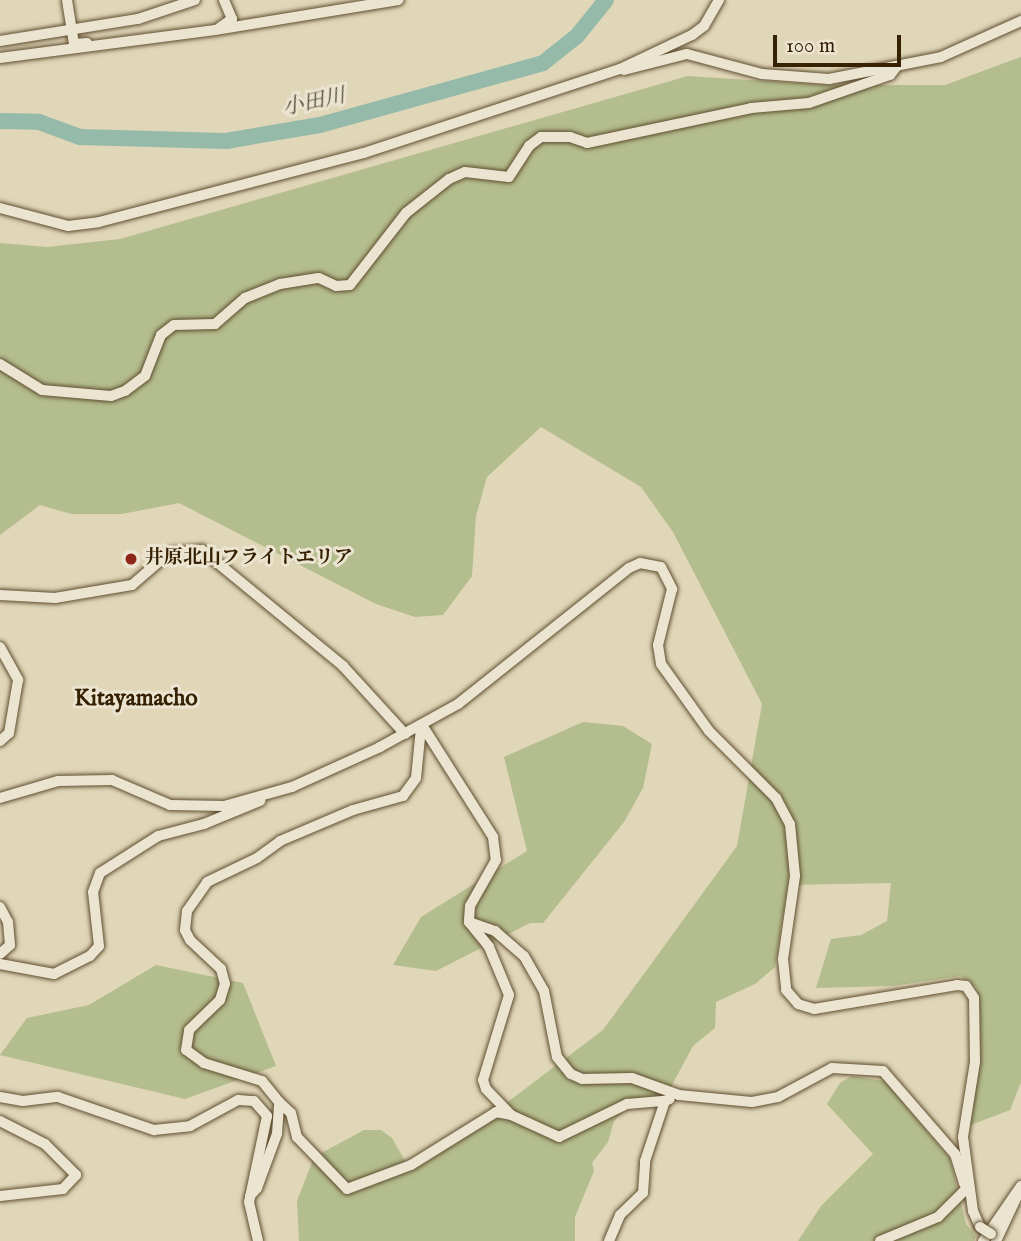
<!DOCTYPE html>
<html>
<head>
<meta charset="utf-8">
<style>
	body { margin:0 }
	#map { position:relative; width:1021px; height:1241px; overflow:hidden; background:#e0d6b8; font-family:"IM FELL English","Noto Serif JP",serif }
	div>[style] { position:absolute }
	.green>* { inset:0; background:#b4bd8d }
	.river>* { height:16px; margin:-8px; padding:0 8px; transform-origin:8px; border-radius:8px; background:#95baaa }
	.roads { filter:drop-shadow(0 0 2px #604e30) drop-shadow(0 0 2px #604e30) }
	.minor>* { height:10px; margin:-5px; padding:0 5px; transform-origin:5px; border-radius:5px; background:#ebe4d1 }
	.bridges { filter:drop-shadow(0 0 2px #604e30) drop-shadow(0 0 2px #604e30) }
	.minor-bridge>* { height:10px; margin:-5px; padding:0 5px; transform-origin:5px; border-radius:5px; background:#ebe4d1 }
	.dots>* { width:19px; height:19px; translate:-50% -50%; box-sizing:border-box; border:4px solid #ebe4d1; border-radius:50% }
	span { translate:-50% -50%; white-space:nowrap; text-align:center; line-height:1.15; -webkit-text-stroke:6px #ebe4d1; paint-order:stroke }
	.poi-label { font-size:19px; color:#362103; font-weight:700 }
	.left { translate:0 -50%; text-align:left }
	.water-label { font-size:21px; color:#524f35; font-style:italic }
	.quarter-label { font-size:23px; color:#362103; font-weight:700 }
	.scale { position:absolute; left:773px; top:35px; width:128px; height:32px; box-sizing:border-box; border:4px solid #362103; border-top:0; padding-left:9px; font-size:21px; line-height:24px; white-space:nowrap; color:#362103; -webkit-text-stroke:5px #ebe4d1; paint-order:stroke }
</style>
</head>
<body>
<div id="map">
	<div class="green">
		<i style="clip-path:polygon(1021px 57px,1021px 1082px,1010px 1110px,968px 1126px,979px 1063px,979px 997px,976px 987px,960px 976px,893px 986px,816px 988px,831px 939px,861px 935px,887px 921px,891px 883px,788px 885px,775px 967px,755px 984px,716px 1002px,715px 1028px,693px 1046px,666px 1096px,635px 1099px,614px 1121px,608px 1142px,592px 1163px,594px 1171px,575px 1217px,575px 1241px,299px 1241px,297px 1201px,314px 1157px,364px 1130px,381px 1130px,392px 1138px,409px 1168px,447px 1148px,603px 1030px,737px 846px,762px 704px,673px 532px,641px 487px,541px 427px,487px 477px,476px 516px,472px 576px,443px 615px,415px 617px,376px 604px,179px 503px,122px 514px,71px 514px,40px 505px,0 535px,0 243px,47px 247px,120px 239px,688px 76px,826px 85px,945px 85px)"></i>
		<i style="clip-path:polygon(583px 722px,623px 726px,652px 744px,643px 788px,624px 822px,543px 923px,530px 923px,436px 971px,393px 965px,421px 917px,527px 851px,504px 757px)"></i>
		<i style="clip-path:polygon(156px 965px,243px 983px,276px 1066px,185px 1099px,0 1055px,27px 1018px,89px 1005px)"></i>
		<i style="clip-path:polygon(852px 1076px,885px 1081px,950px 1159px,966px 1224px,976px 1236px,974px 1241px,798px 1241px,821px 1206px,873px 1154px,827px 1104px,840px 1083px)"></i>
	</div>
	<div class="river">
		<i style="left:0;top:121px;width:39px;rotate:1deg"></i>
		<i style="left:39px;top:122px;width:44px;rotate:20.1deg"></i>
		<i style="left:80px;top:137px;width:146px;rotate:1.6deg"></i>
		<i style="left:226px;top:141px;width:95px;rotate:-9.7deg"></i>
		<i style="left:320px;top:125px;width:231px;rotate:-15.5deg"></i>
		<i style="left:543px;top:63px;width:43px;rotate:-38.5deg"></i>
		<i style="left:577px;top:36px;width:46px;rotate:-51.1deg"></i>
	</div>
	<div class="roads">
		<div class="minor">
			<i style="left:67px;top:0;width:45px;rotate:81deg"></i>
			<i style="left:74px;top:44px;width:13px;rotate:-4deg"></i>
			<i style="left:219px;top:28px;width:16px;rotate:-35deg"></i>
			<i style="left:232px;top:19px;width:21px;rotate:-113deg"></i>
			<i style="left:0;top:41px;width:140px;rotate:-9.1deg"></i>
			<i style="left:138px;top:19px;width:60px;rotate:-18.4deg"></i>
			<i style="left:0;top:58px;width:217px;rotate:-7.4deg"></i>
			<i style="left:215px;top:30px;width:186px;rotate:-9.3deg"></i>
			<i style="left:624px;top:70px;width:65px;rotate:-14.3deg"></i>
			<i style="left:687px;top:54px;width:78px;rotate:14.9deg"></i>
			<i style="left:762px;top:74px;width:67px;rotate:4.3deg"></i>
			<i style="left:829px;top:79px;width:114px;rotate:-11.1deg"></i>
			<i style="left:941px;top:57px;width:88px;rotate:-24.2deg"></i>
			<i style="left:0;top:208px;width:70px;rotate:14.8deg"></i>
			<i style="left:68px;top:226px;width:31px;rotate:-7deg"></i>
			<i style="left:99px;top:222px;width:274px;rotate:-14.6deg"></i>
			<i style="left:364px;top:153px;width:269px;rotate:-18.2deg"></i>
			<i style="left:620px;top:69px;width:80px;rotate:-25.3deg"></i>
			<i style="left:692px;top:35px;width:15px;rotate:-37deg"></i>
			<i style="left:704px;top:26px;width:30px;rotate:-60deg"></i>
			<i style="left:0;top:364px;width:49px;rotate:31.8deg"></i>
			<i style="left:42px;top:390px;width:69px;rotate:5deg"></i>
			<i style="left:111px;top:396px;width:15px;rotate:-20deg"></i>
			<i style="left:125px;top:391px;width:25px;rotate:-37deg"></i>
			<i style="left:145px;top:376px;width:44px;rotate:-68.7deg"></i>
			<i style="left:161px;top:335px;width:16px;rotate:-38deg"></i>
			<i style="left:174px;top:325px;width:41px;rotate:-1.4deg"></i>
			<i style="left:215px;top:324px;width:40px;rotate:-41deg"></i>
			<i style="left:245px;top:298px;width:38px;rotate:-22deg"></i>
			<i style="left:280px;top:284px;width:39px;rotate:-9deg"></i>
			<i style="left:319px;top:278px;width:19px;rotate:25deg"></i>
			<i style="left:336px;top:286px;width:14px;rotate:-4deg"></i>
			<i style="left:350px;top:285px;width:91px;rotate:-52.1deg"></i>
			<i style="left:406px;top:213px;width:55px;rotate:-38.3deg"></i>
			<i style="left:449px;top:179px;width:17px;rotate:-24deg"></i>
			<i style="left:465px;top:172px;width:44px;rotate:6.5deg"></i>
			<i style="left:509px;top:177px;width:37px;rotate:-57deg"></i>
			<i style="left:529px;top:146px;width:15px;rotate:-37deg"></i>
			<i style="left:541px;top:137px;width:29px"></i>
			<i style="left:570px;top:137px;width:18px;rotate:19deg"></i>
			<i style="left:587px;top:143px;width:168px;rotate:-12deg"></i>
			<i style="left:751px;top:108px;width:58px;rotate:-4.9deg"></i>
			<i style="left:809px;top:103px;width:86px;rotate:-19.1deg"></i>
			<i style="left:890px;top:75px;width:11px;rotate:-52deg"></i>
			<i style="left:0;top:595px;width:55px;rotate:3.1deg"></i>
			<i style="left:55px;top:598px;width:78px;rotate:-9.6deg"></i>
			<i style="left:132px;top:585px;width:49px;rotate:-40.9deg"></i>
			<i style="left:169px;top:553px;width:33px;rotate:-5deg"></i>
			<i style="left:202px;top:550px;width:183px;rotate:39.4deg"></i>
			<i style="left:343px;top:666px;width:92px;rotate:47.6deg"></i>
			<i style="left:0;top:647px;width:38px;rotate:61deg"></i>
			<i style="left:18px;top:680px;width:54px;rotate:99.6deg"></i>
			<i style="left:9px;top:733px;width:12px;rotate:138deg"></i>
			<i style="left:422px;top:725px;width:133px;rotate:57.6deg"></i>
			<i style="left:493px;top:837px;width:23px;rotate:83deg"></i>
			<i style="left:496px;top:860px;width:53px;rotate:119.5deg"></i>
			<i style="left:470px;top:906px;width:16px;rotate:94deg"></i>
			<i style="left:469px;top:922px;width:28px;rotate:19deg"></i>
			<i style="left:495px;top:931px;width:38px;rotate:41deg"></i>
			<i style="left:524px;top:956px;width:40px;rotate:60.3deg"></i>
			<i style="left:544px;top:991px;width:67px;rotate:78.9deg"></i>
			<i style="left:557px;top:1057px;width:22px;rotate:51deg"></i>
			<i style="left:571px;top:1074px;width:12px;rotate:24deg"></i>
			<i style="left:582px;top:1079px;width:50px;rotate:-1.1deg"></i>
			<i style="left:632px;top:1078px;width:50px;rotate:19.9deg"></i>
			<i style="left:679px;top:1095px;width:73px;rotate:5.5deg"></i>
			<i style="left:752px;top:1102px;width:26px;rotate:-11deg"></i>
			<i style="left:778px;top:1097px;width:61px;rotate:-28.2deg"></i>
			<i style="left:832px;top:1068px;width:51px;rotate:3.4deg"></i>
			<i style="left:883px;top:1071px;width:110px;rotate:49.1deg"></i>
			<i style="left:955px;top:1154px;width:31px;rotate:73deg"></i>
			<i style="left:0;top:798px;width:60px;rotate:-16.3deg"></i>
			<i style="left:58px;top:781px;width:54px;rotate:-1.1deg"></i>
			<i style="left:112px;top:780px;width:63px;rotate:23.3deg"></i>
			<i style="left:170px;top:805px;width:54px;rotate:1.1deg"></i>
			<i style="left:224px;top:806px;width:71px;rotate:-15.6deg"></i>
			<i style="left:292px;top:787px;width:97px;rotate:-24.4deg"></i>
			<i style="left:380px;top:747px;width:89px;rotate:-28.9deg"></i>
			<i style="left:458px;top:704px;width:218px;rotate:-38.5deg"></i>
			<i style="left:629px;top:568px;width:12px;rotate:-24deg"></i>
			<i style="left:640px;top:563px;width:21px;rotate:11deg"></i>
			<i style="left:661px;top:567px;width:25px;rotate:63deg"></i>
			<i style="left:672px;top:589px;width:58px;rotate:104deg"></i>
			<i style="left:658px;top:645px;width:19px;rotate:81deg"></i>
			<i style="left:661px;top:664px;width:82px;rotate:54.4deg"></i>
			<i style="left:709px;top:731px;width:95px;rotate:45deg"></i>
			<i style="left:776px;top:798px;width:30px;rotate:62deg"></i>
			<i style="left:790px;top:824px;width:52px;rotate:84.5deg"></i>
			<i style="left:795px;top:876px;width:84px;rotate:98.2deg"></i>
			<i style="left:783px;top:959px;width:31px;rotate:84deg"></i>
			<i style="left:786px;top:990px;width:18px;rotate:49deg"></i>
			<i style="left:798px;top:1004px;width:17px;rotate:17deg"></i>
			<i style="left:814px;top:1009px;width:145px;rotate:-9.5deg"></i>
			<i style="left:957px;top:985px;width:9px;rotate:6deg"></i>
			<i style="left:966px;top:986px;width:14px;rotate:56deg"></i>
			<i style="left:974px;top:998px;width:64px;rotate:89.1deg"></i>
			<i style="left:975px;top:1062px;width:76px;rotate:99.1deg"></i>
			<i style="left:963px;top:1137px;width:75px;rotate:82.3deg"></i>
			<i style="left:973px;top:1211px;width:17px;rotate:66deg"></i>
			<i style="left:0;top:907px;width:17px;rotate:62deg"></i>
			<i style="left:8px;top:922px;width:23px;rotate:85deg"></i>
			<i style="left:10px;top:945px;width:13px;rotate:138deg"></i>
			<i style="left:469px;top:922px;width:32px;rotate:51deg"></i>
			<i style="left:489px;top:947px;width:52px;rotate:67.4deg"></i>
			<i style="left:509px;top:995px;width:89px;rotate:107deg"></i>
			<i style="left:483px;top:1080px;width:9px;rotate:72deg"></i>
			<i style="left:486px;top:1089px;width:36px;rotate:46deg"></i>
			<i style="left:511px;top:1115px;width:53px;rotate:24.6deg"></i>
			<i style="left:559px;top:1137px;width:76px;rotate:-25.9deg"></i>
			<i style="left:627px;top:1104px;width:38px;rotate:-5deg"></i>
			<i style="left:0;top:964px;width:55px;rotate:10.5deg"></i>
			<i style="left:54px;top:974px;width:40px;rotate:-26.6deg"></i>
			<i style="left:90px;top:956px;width:13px;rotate:-48deg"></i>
			<i style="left:99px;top:946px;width:54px;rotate:-96.3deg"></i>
			<i style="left:93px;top:892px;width:20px;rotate:-70deg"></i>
			<i style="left:100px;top:873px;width:69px;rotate:-32.5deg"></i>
			<i style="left:158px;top:836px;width:48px;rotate:-14.6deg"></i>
			<i style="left:204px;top:824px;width:61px;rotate:-22.3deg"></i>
			<i style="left:0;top:1097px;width:23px;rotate:10deg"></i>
			<i style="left:23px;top:1101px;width:35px;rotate:-7deg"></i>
			<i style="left:58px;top:1097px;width:102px;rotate:19deg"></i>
			<i style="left:154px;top:1130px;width:36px;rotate:-6deg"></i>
			<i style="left:190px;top:1126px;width:55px;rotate:-28.4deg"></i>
			<i style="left:238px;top:1100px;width:16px;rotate:4deg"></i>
			<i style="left:254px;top:1101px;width:20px;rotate:49deg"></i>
			<i style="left:267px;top:1116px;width:88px;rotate:101.8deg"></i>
			<i style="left:249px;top:1202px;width:40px;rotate:77deg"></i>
			<i style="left:279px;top:1102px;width:16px;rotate:43deg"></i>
			<i style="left:291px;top:1113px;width:25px;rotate:76deg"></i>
			<i style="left:297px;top:1137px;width:72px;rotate:46.1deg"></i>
			<i style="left:347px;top:1189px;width:68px;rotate:-20.6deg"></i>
			<i style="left:411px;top:1165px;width:100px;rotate:-31.9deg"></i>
			<i style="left:496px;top:1112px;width:15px;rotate:11deg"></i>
			<i style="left:0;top:1121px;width:51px;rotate:27.1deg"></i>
			<i style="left:45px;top:1144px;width:44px;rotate:45deg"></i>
			<i style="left:76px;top:1175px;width:19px;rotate:133deg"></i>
			<i style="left:63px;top:1189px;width:63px;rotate:173.7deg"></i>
			<i style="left:250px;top:1196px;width:11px;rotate:-49deg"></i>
			<i style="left:257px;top:1188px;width:58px;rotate:-69.7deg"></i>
			<i style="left:277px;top:1134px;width:32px;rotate:-86deg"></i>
			<i style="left:279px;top:1102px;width:27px;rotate:-129deg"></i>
			<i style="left:262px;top:1081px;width:61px;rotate:-162.8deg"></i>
			<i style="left:204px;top:1063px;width:22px;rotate:-144deg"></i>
			<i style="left:186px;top:1050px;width:20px;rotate:-81deg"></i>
			<i style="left:189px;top:1030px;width:43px;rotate:-44.1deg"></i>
			<i style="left:220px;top:1000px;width:17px;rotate:-73deg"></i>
			<i style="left:225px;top:984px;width:16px;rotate:-105deg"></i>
			<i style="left:221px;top:969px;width:42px;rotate:-136.9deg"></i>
			<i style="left:190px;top:940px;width:11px;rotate:-117deg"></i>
			<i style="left:185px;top:930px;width:19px;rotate:-84deg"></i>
			<i style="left:187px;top:911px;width:35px;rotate:-55deg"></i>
			<i style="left:207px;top:882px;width:55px;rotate:-25.6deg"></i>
			<i style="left:257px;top:858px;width:29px;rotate:-36deg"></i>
			<i style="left:280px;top:841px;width:79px;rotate:-23deg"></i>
			<i style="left:353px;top:810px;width:52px;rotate:-15.6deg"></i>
			<i style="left:403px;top:796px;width:22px;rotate:-54deg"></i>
			<i style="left:416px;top:778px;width:50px;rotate:-84.3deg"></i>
			<i style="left:609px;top:1241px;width:28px;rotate:-67deg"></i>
			<i style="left:620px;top:1215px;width:32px;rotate:-44deg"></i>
			<i style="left:643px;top:1193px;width:32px;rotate:-86deg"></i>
			<i style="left:645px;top:1161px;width:63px;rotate:-71.6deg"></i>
			<i style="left:665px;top:1101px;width:5px;rotate:-22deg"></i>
			<i style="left:880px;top:1241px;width:63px;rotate:-22.5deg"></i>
			<i style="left:938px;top:1217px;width:40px;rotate:-45deg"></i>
			<i style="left:983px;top:1241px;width:67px;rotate:-55.4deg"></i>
			<i style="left:996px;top:1241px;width:56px;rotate:-64.8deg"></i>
		</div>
	</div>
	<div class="bridges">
		<div class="minor-bridge">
			<i style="left:980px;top:1227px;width:13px;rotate:32deg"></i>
		</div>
	</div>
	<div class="dots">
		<i style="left:131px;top:559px;background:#8f2418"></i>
	</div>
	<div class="poi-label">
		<span class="left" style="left:145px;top:559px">井原北山フライトエリア</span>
	</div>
	<div class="water-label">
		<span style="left:314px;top:103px;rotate:-12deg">小田川</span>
	</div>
	<div class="quarter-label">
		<span style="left:136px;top:699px">Kitayamacho</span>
	</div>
	<div class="scale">100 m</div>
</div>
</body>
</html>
